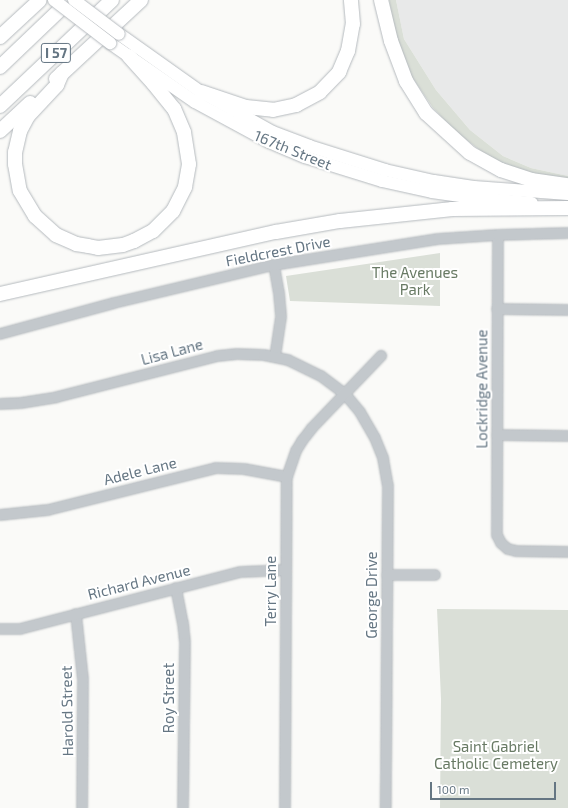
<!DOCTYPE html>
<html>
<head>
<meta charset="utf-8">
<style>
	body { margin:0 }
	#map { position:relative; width:568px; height:808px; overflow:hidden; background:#fafaf8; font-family:"Exo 2",sans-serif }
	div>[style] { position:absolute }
	.built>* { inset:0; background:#e8e9e9 }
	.green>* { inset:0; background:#dadfd7 }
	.roads { filter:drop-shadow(0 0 1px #b5babe) drop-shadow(0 0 1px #b5babe) }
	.minor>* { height:10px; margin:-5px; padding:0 5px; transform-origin:5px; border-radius:5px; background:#c3c8cc }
	.major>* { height:12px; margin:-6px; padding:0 6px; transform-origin:6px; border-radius:6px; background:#fff }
	.highway>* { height:14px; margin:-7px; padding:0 7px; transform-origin:7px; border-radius:7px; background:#fff }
	.bridges { filter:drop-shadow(0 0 1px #b5babe) drop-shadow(0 0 1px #b5babe) }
	.major-bridge>* { height:12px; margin:-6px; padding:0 6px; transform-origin:6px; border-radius:6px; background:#fff }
	span { translate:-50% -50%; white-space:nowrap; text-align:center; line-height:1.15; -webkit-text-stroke:4px #fff; paint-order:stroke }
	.shield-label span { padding:1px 3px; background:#fff; border:1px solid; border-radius:3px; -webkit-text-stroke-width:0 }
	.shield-label { font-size:14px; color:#657683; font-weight:700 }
	.street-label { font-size:15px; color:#657683 }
	.park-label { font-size:15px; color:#687a64 }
	.scale { position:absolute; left:430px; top:782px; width:126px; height:18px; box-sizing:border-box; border:2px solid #657683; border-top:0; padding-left:5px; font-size:12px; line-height:14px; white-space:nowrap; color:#657683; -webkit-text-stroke:3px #fff; paint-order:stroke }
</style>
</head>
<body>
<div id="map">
	<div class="built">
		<i style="clip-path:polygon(396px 0,568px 0,568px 176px,531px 168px,503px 156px,470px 130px,436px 90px,404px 39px)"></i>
	</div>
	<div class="green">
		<i style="clip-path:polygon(389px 0,396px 0,404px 39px,436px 90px,470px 130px,503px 156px,531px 168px,568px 176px,568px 182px,519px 173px,486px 155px,455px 131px,433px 108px,412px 77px,397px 43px)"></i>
		<i style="clip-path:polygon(440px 253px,440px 306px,290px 301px,286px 276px)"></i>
		<i style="clip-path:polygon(437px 609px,568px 610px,568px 808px,440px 808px,441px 699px)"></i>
	</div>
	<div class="roads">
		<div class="minor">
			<i style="left:498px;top:235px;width:300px;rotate:90.2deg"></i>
			<i style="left:497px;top:535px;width:9px;rotate:63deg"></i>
			<i style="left:501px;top:543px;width:9px;rotate:41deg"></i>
			<i style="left:508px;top:549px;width:8px;rotate:14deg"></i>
			<i style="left:516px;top:551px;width:52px;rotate:1.1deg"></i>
			<i style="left:274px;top:265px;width:28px;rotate:80deg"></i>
			<i style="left:279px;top:293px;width:24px;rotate:85deg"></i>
			<i style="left:281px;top:317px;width:40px;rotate:98.5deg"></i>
			<i style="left:497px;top:309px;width:71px;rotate:0.8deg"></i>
			<i style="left:0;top:334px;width:118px;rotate:-15.2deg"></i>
			<i style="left:114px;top:303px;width:164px;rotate:-13.4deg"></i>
			<i style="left:274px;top:265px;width:166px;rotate:-9deg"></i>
			<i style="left:438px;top:239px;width:60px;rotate:-3.8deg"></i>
			<i style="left:498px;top:235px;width:70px;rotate:-1.6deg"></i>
			<i style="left:0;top:404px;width:21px;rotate:-3deg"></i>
			<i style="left:21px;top:403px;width:36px;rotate:-9deg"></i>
			<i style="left:57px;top:397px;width:166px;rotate:-14.3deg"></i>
			<i style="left:218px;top:356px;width:19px;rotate:-6deg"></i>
			<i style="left:237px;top:354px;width:27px;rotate:2deg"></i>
			<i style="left:264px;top:355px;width:25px;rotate:12deg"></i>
			<i style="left:288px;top:360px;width:37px;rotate:26deg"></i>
			<i style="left:321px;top:376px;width:30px;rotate:37deg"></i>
			<i style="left:345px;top:394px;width:23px;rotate:50deg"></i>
			<i style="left:360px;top:412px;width:30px;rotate:60deg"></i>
			<i style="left:375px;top:438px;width:22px;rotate:68deg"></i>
			<i style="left:383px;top:458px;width:28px;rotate:80deg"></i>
			<i style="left:388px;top:486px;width:322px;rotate:90.4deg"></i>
			<i style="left:497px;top:435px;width:71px;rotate:0.8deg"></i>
			<i style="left:0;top:515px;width:48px;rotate:-5.9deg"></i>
			<i style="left:48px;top:510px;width:173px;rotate:-14deg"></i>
			<i style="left:216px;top:468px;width:28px;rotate:2deg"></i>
			<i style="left:244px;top:469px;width:44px;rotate:10.5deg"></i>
			<i style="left:387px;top:575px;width:48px"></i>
			<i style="left:176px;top:588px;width:36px;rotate:79deg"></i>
			<i style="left:183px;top:623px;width:20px;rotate:84deg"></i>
			<i style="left:185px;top:643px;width:165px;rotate:90.7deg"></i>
			<i style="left:76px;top:614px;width:65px;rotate:83.9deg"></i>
			<i style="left:83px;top:679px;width:129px;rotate:90.4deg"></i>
			<i style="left:0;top:629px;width:20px"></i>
			<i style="left:20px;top:629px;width:228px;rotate:-14.5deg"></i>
			<i style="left:241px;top:572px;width:45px;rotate:-2.5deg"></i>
			<i style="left:285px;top:808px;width:331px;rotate:-89.7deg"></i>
			<i style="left:287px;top:477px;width:28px;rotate:-71deg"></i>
			<i style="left:296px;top:451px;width:12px;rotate:-59deg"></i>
			<i style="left:302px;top:441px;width:16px;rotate:-52deg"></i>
			<i style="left:312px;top:428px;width:100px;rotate:-46.2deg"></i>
		</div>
		<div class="major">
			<i style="left:119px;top:34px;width:100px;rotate:35.3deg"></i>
			<i style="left:201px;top:92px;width:82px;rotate:29.1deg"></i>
			<i style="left:273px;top:132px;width:39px;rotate:21deg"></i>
			<i style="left:309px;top:146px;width:80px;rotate:17.5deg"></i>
			<i style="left:385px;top:170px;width:50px;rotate:12.7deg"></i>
			<i style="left:434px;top:181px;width:40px;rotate:8.5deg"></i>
			<i style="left:474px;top:187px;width:94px;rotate:4.3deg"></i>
			<i style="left:110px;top:43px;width:103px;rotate:34.8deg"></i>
			<i style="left:195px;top:102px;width:84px;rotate:28.4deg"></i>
			<i style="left:269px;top:142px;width:39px;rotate:23deg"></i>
			<i style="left:305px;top:157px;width:81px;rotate:17.3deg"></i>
			<i style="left:382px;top:181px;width:51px;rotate:12.4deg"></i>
			<i style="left:432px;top:192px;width:41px;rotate:8.3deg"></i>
			<i style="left:473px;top:198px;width:59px;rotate:4.8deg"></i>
		</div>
		<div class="highway">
			<i style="left:381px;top:0;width:42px;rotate:76.3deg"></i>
			<i style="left:391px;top:41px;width:43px;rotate:69.4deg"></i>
			<i style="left:406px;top:81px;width:38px;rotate:58deg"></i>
			<i style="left:426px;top:113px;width:59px;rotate:42.3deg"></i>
			<i style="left:470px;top:153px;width:35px;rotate:29deg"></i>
			<i style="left:501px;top:170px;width:32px;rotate:18deg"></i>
			<i style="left:531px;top:180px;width:37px;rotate:8deg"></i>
			<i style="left:0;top:37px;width:54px;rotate:-42.8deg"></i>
			<i style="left:0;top:67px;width:97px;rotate:-43.7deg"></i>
			<i style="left:62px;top:73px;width:13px;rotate:113deg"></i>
			<i style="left:57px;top:85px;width:42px;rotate:133.1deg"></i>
			<i style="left:28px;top:116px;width:17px;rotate:118deg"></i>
			<i style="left:20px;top:131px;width:22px;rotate:103deg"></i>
			<i style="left:15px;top:152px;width:12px;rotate:90deg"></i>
			<i style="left:15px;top:164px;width:27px;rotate:80deg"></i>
			<i style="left:20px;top:191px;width:29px;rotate:59deg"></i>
			<i style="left:35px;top:216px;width:28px;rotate:42deg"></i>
			<i style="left:56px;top:235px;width:22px;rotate:24deg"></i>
			<i style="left:76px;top:244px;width:12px;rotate:9deg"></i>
			<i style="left:88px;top:246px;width:10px;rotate:11deg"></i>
			<i style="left:98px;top:248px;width:25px;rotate:-7deg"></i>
			<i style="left:123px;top:245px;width:12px;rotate:-20deg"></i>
			<i style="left:134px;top:241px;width:21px;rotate:-28deg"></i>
			<i style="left:153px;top:231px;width:28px;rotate:-45deg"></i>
			<i style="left:173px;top:211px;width:27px;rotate:-63deg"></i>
			<i style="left:185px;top:187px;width:23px;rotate:-80deg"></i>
			<i style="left:189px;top:164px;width:32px;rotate:-99deg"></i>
			<i style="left:184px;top:132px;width:25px;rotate:-113deg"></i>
			<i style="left:174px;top:109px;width:33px;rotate:-129deg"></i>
			<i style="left:153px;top:83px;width:36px;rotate:-132deg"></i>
			<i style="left:56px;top:79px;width:116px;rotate:-42.9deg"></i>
			<i style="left:201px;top:92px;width:47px;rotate:18.4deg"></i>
			<i style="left:246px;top:107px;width:27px;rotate:6deg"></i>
			<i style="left:273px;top:110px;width:24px;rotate:-12deg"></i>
			<i style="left:296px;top:105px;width:27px;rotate:-28deg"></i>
			<i style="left:320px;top:92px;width:28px;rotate:-46deg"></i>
			<i style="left:339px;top:72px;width:23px;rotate:-67deg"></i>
			<i style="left:348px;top:51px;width:27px;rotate:-80deg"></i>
			<i style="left:353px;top:24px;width:24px;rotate:-95deg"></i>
			<i style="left:0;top:106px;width:154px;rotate:-43.4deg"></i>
			<i style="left:0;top:131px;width:41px;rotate:-43deg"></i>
			<i style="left:0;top:294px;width:283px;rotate:-12.7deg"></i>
			<i style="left:276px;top:232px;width:65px;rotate:-9.8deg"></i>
			<i style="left:340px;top:221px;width:113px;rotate:-6.1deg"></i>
			<i style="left:452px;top:209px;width:116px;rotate:-0.5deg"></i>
		</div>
	</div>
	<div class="bridges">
		<div class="major-bridge">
			<i style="left:54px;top:0;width:71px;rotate:37.5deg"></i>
			<i style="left:74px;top:0;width:56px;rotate:37.1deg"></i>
		</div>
	</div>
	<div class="shield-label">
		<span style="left:56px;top:53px">I 57</span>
	</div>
	<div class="street-label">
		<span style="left:293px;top:150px;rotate:22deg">167th Street</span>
		<span style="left:278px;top:251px;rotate:-11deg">Fieldcrest Drive</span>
		<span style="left:172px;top:352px;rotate:-15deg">Lisa Lane</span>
		<span style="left:482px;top:389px;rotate:-90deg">Lockridge Avenue</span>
		<span style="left:140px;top:471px;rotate:-14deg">Adele Lane</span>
		<span style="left:139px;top:582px;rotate:-14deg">Richard Avenue</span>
		<span style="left:271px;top:591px;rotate:-90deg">Terry Lane</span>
		<span style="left:372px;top:595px;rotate:-90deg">George Drive</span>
		<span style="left:169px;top:698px;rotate:-90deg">Roy Street</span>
		<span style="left:67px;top:711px;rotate:-91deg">Harold Street</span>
	</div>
	<div class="park-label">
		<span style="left:415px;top:281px">The Avenues<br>Park</span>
		<span style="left:496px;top:755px">Saint Gabriel<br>Catholic Cemetery</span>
	</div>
	<div class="scale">100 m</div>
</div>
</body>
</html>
